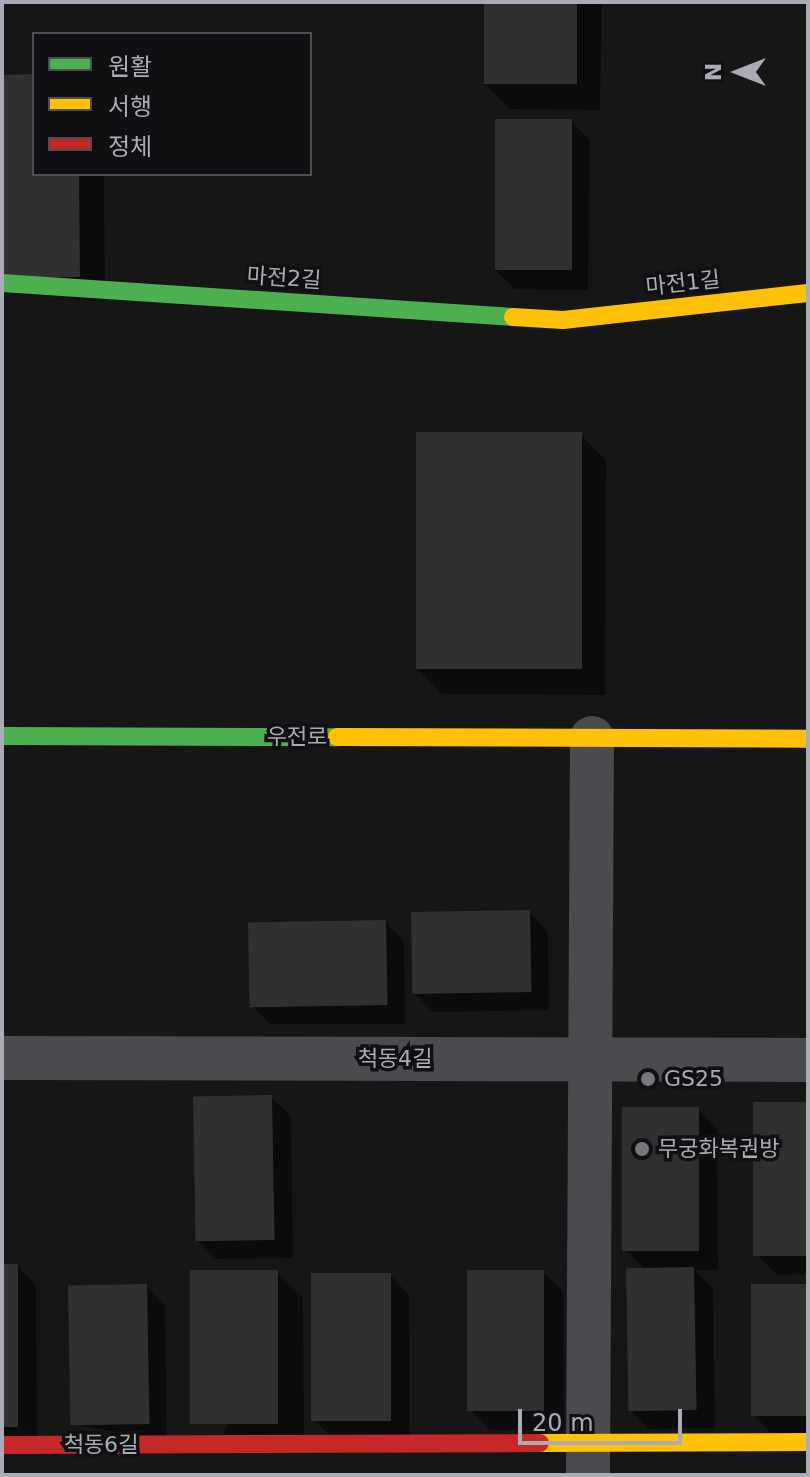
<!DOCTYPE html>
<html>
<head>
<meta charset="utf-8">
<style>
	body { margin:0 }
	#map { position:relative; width:810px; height:1477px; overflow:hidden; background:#161616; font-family:"DejaVu Sans","Noto Sans KR",sans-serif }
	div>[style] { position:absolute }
	.shadow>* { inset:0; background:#0007 }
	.building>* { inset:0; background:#303031; transform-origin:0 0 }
	.street>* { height:44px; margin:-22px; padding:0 22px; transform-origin:22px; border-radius:22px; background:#4b4b4f }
	.fast>* { height:18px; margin:-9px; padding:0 9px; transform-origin:9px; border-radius:9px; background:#4caf50 }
	.slow>* { height:18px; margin:-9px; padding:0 9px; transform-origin:9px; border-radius:9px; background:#ffc107 }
	.jam>* { height:18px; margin:-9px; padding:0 9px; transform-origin:9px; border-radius:9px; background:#c62828 }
	.dots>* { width:22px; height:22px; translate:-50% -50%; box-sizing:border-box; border:4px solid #101012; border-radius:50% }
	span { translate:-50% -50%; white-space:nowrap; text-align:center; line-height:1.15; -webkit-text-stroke:7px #101012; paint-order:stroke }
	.street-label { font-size:22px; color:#a9acb5 }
	.poi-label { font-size:22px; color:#a9acb5 }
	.left { translate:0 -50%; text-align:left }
	.frame { position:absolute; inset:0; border:4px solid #a9acb5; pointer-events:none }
	.legend { position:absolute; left:32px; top:32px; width:280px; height:144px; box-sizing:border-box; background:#101012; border:2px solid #4d4e53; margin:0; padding:10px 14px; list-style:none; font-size:24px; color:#a9acb5 }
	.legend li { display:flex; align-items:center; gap:16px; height:40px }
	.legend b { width:40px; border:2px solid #4d4e53 }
	.north { position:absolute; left:698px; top:32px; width:80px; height:80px; -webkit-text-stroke:6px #101012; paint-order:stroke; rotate:270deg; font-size:22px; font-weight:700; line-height:32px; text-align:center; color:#a9acb5 }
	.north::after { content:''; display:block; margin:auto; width:28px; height:36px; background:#a9acb5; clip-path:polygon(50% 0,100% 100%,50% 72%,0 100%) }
	.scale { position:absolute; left:518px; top:1409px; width:164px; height:36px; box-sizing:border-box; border:4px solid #a9acb5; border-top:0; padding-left:10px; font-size:24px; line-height:28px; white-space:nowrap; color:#a9acb5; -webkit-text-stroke:6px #101012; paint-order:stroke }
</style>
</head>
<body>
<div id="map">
	<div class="shadow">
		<i style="clip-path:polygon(486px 2px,602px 2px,600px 110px,510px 109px,484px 83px)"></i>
		<i style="clip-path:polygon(34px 76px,34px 174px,104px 174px,105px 302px,2px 292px,2px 77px)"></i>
		<i style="clip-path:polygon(571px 121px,590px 141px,588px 290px,515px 289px,495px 270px)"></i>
		<i style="clip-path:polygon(581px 435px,606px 461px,605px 695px,442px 694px,416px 668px)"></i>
		<i style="clip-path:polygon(529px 912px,548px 932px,549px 1010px,433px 1012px,413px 992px)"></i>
		<i style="clip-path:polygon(385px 922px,404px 941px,405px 1024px,270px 1024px,251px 1005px)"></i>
		<i style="clip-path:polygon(271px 1097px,291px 1116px,293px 1258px,216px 1259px,197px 1240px)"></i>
		<i style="clip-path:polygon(808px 1104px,808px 1274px,777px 1275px,757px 1255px)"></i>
		<i style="clip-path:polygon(698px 1109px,717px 1129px,718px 1270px,694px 1270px,713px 1289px,715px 1428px,648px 1429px,629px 1409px,646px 1270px,626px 1250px)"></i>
		<i style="clip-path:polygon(2px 1266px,17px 1266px,36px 1285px,37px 1445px,2px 1446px)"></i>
		<i style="clip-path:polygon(277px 1272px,303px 1298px,304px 1449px,219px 1450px)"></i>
		<i style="clip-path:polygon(543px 1272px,563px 1291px,564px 1430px,490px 1430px,471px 1410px)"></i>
		<i style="clip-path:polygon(390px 1275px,409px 1295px,410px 1439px,335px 1440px,315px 1421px)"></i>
		<i style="clip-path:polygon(146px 1286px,165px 1306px,167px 1442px,71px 1424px)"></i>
		<i style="clip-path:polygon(808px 1286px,808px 1434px,773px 1435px,754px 1415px)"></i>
	</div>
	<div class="building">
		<i style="left:484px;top:2px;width:93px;height:82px"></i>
		<i style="clip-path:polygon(34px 74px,34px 174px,79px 174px,80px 277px,2px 278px,2px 75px)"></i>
		<i style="left:495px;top:119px;width:77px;height:151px"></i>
		<i style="left:416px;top:432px;width:166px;height:237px"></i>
		<i style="left:530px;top:910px;width:82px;height:119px;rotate:89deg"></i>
		<i style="left:386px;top:920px;width:85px;height:138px;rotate:89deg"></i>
		<i style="left:272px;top:1095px;width:145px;height:79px;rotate:89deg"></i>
		<i style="left:808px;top:1102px;width:154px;height:55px;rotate:90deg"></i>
		<i style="left:699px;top:1107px;width:144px;height:77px;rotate:90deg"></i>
		<i style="left:2px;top:1264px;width:16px;height:163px"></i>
		<i style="left:694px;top:1267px;width:143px;height:68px;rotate:89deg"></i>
		<i style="left:278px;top:1270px;width:154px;height:88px;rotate:90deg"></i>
		<i style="left:467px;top:1270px;width:77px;height:141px"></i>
		<i style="left:391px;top:1273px;width:148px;height:80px;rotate:90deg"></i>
		<i style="left:147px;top:1284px;width:140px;height:79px;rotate:89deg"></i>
		<i style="left:751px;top:1284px;width:57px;height:132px"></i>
	</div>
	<div class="street">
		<i style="left:2px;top:1058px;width:806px;rotate:0.14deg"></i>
		<i style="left:588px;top:1475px;width:737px;rotate:-89.69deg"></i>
	</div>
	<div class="fast">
		<i style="left:2px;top:283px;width:512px;rotate:3.81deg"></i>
		<i style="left:2px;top:736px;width:335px;rotate:0.2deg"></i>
	</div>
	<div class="slow">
		<i style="left:513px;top:317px;width:50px;rotate:3.4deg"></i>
		<i style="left:563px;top:320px;width:246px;rotate:-6.3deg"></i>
		<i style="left:337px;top:737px;width:471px;rotate:0.2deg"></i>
		<i style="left:540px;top:1443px;width:268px;rotate:-0.2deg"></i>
	</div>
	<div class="jam">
		<i style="left:2px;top:1445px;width:538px;rotate:-0.21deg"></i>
	</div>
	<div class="dots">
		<i style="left:648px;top:1079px;background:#76787d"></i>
		<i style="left:642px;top:1149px;background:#76787d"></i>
	</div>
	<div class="street-label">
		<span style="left:284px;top:278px;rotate:4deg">마전2길</span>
		<span style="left:683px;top:283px;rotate:-6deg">마전1길</span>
		<span style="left:297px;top:737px">우전로</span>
		<span style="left:395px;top:1059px">척동4길</span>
		<span style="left:101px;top:1445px">척동6길</span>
	</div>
	<div class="poi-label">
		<span class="left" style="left:664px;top:1079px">GS25</span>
		<span class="left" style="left:658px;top:1149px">무궁화복권방</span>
	</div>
	<div class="frame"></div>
	<ul class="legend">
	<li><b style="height:10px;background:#4caf50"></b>원활</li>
	<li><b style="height:10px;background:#ffc107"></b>서행</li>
	<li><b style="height:10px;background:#c62828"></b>정체</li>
	</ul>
	<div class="north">N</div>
	<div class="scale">20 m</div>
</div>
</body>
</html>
